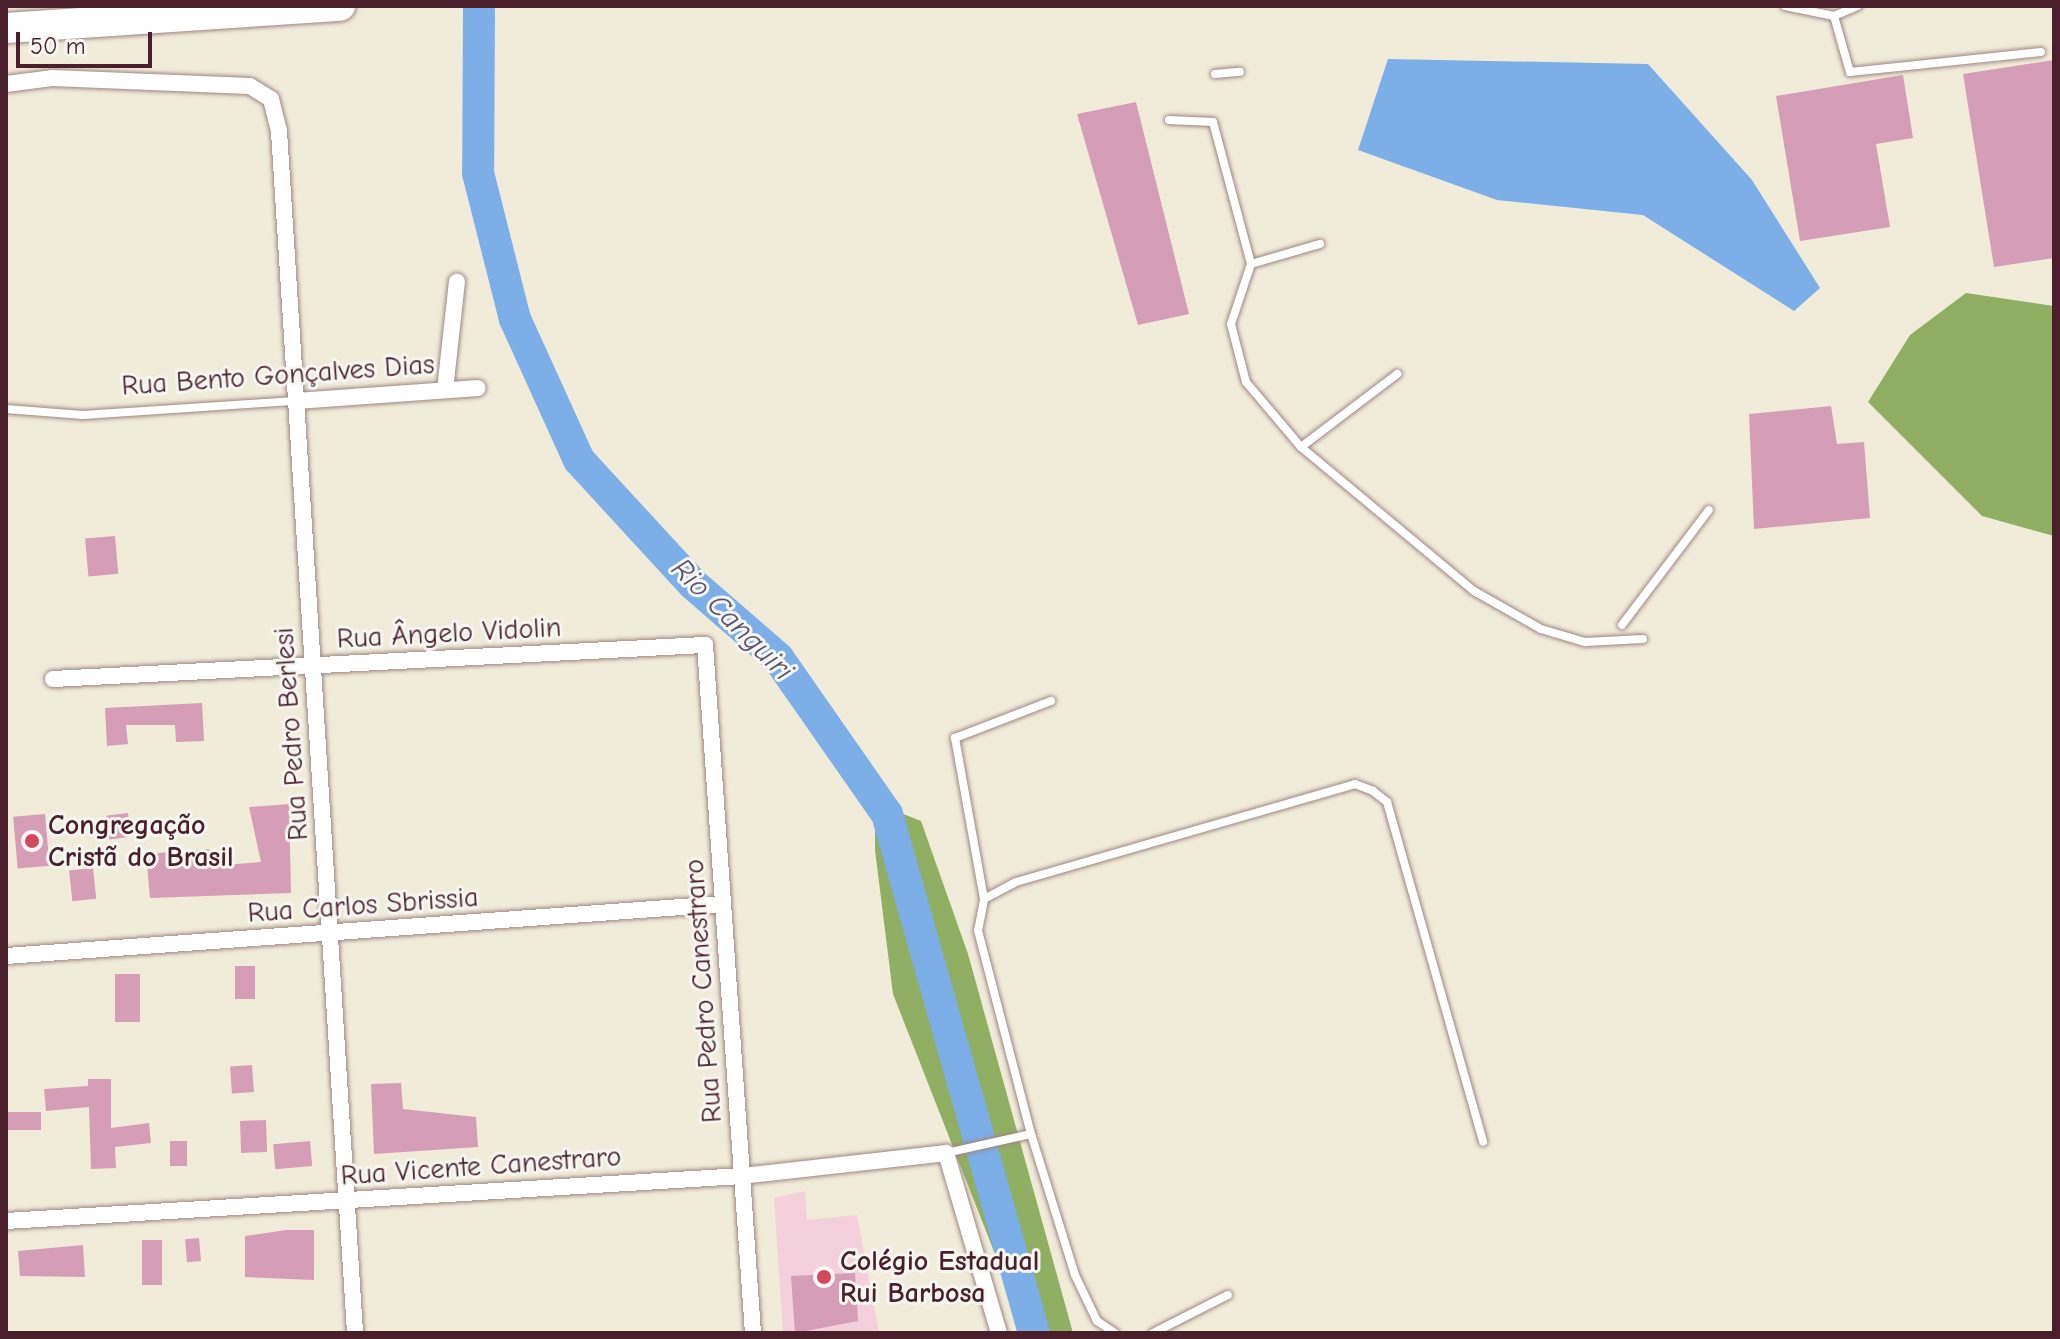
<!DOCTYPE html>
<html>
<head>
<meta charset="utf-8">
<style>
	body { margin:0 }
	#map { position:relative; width:2060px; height:1339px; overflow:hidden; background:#f1ecda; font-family:"Comic Neue",sans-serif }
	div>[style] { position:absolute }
	.built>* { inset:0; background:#f4cfdc }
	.forest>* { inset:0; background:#90af62 }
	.water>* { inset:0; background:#7caee8 }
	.river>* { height:32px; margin:-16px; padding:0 16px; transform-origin:16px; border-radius:16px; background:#7caee8 }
	.building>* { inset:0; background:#d59db6; transform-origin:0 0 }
	.roads { filter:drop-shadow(0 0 2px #9e8682) drop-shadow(0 0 2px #9e8682) }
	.service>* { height:8px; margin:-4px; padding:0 4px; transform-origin:4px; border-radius:4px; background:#fff }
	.minor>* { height:16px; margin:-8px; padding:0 8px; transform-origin:8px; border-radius:8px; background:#fff }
	.motorway>* { height:30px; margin:-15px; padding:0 15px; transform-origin:15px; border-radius:15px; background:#fff }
	.dots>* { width:22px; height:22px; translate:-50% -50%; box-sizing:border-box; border:4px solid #f6f6f2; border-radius:50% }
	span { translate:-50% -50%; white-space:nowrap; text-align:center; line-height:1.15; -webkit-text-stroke:6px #f6f6f2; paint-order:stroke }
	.street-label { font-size:28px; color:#4a1f2b }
	.poi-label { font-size:28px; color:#4a1f2b; font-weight:700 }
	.left { translate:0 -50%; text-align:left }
	.water-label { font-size:30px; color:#5c516d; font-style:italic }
	.frame { position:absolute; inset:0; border:8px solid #4a1f2b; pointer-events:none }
	.scale { position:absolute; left:16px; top:32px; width:136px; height:36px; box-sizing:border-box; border:4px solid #4a1f2b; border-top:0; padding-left:10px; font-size:24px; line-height:28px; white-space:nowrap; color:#4a1f2b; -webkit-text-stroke:6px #f6f6f2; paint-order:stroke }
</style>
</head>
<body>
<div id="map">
	<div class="built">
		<i style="clip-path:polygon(805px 1191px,807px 1220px,857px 1215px,879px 1333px,783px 1333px,774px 1198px)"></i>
	</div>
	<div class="forest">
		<i style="clip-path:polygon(1966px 293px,2054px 306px,2054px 536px,1982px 516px,1868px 402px,1910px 335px)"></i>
		<i style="clip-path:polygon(888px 808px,921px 821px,968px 954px,1073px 1333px,1026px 1333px,893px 994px,875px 850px,875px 810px)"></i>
	</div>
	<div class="water">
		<i style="clip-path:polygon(1388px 59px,1648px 64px,1752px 180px,1820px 288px,1794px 311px,1643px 215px,1497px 200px,1358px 150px)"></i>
	</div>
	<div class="river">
		<i style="left:479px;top:6px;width:167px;rotate:90.3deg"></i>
		<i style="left:478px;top:173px;width:151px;rotate:75.8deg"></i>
		<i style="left:515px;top:319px;width:155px;rotate:65.6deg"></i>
		<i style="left:579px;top:460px;width:168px;rotate:47.4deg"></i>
		<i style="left:693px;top:584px;width:113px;rotate:41deg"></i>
		<i style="left:778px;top:658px;width:190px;rotate:55.1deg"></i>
		<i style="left:887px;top:814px;width:539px;rotate:74.19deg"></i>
	</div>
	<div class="building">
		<i style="clip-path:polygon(2054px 60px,2054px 258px,1994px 267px,1963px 74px)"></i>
		<i style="clip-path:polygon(1903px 75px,1913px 138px,1876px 144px,1890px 227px,1800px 241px,1776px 96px)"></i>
		<i style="clip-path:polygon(1136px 102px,1189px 314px,1138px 325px,1077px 114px)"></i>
		<i style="clip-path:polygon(1831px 406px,1837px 444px,1864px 442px,1870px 518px,1754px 529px,1749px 414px)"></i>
		<i style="left:115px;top:536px;width:38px;height:30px;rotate:85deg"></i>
		<i style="clip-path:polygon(202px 703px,204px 741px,176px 742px,175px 725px,126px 725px,128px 744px,107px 746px,105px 708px)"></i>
		<i style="clip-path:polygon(289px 804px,291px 893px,150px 898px,146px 854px,209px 849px,210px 866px,261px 862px,249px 807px)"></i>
		<i style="left:128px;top:813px;width:24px;height:22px;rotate:83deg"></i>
		<i style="left:45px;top:814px;width:52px;height:32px;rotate:85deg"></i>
		<i style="left:93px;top:868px;width:31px;height:24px;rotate:84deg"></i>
		<i style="left:235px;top:966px;width:20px;height:33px"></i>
		<i style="left:115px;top:974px;width:25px;height:48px"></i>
		<i style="left:252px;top:1065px;width:27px;height:22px;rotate:86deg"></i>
		<i style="clip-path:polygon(88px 1079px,111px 1079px,111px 1128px,149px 1123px,151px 1143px,115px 1147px,116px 1168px,91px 1169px,89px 1107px,46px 1111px,44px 1089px,88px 1086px)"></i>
		<i style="clip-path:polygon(401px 1083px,403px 1109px,476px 1117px,478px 1147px,374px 1154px,371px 1084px)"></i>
		<i style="left:41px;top:1112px;width:18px;height:35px;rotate:90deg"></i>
		<i style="left:266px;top:1120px;width:32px;height:26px;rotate:88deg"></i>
		<i style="left:170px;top:1141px;width:17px;height:25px"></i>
		<i style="left:310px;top:1141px;width:25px;height:37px;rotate:85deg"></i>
		<i style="clip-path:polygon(286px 1230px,314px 1230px,314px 1280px,245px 1277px,245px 1236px)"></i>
		<i style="left:199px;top:1238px;width:23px;height:14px;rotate:85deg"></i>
		<i style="left:142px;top:1240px;width:20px;height:45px"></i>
		<i style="clip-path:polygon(83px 1245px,85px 1277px,20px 1276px,18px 1251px)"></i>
		<i style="clip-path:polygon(855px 1273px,858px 1321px,795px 1333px,791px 1276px)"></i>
	</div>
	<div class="roads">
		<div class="service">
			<i style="left:1785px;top:6px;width:50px;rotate:11.5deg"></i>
			<i style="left:1834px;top:16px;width:26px;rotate:-23deg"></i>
			<i style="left:1834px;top:16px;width:58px;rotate:74.1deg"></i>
			<i style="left:1850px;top:72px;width:192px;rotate:-6deg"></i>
			<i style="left:1215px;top:74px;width:25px;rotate:-5deg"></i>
			<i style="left:1169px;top:120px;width:44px;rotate:2.6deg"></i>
			<i style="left:1213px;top:122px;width:147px;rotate:75deg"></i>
			<i style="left:1251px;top:264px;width:72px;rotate:-16.2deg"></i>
			<i style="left:1251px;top:264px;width:63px;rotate:108.4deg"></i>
			<i style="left:1231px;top:324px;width:60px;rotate:75.5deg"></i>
			<i style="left:1246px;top:382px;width:85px;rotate:49.8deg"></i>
			<i style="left:1301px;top:447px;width:225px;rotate:39.8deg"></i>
			<i style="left:1474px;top:591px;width:77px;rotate:29.6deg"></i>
			<i style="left:1541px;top:629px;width:46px;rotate:16.5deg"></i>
			<i style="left:1585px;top:642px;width:58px;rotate:-3deg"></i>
			<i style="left:6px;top:409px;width:77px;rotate:4.5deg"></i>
			<i style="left:83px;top:415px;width:213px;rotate:-3.8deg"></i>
			<i style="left:1301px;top:447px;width:121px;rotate:-37.2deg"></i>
			<i style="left:1622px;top:625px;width:144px;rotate:-52.9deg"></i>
			<i style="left:984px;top:899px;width:164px;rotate:-100.2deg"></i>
			<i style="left:955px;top:738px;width:103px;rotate:-21.1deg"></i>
			<i style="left:946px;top:1153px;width:87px;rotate:-12.6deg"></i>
			<i style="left:1115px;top:1333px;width:22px;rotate:-146deg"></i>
			<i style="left:1097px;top:1321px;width:51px;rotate:-115.6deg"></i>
			<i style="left:1075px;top:1275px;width:148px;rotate:-107.3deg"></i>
			<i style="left:1031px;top:1134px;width:210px;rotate:-104.6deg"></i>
			<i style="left:978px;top:931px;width:33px;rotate:-79deg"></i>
			<i style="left:984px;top:899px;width:36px;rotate:-28deg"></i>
			<i style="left:1016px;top:882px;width:353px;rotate:-16.1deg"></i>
			<i style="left:1355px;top:784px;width:19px;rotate:21deg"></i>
			<i style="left:1373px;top:791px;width:18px;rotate:38deg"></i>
			<i style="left:1387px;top:802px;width:353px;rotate:74.2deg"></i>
			<i style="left:1153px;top:1333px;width:84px;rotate:-26.9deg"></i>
		</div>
		<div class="minor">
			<i style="left:6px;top:84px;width:46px;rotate:-7.4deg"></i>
			<i style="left:52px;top:78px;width:198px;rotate:2.3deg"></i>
			<i style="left:250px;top:86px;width:25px;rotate:32deg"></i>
			<i style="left:271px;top:99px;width:33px;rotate:76deg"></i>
			<i style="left:279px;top:131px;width:1204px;rotate:86.38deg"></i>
			<i style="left:445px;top:390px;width:109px;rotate:-83.7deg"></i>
			<i style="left:297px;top:401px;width:181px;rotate:-4.1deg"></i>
			<i style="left:53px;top:679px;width:653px;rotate:-2.99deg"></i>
			<i style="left:705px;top:645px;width:690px;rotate:86.01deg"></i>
			<i style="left:6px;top:956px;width:719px;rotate:-4.15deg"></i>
			<i style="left:6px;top:1221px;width:737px;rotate:-3.5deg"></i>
			<i style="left:742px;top:1176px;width:205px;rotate:-6.4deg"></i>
			<i style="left:946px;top:1153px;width:188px;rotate:73.6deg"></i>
		</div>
		<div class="motorway">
			<i style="left:6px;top:28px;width:335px;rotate:-3.8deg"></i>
		</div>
	</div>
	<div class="dots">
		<i style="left:32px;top:841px;background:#d1495b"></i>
		<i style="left:824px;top:1277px;background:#d1495b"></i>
	</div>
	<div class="street-label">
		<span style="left:278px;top:375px;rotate:-4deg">Rua Bento Gonçalves Dias</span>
		<span style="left:449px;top:633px;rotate:-3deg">Rua Ângelo Vidolin</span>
		<span style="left:291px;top:734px;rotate:-94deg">Rua Pedro Berlesi</span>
		<span style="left:363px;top:905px;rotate:-4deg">Rua Carlos Sbrissia</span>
		<span style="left:703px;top:991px;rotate:-94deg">Rua Pedro Canestraro</span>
		<span style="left:481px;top:1166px;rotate:-4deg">Rua Vicente Canestraro</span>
	</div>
	<div class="poi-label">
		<span class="left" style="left:48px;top:841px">Congregação<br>Cristã do Brasil</span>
		<span class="left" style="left:840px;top:1277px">Colégio Estadual<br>Rui Barbosa</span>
	</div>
	<div class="water-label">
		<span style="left:732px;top:620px;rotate:45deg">Rio Canguiri</span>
	</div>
	<div class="frame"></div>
	<div class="scale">50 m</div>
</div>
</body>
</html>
